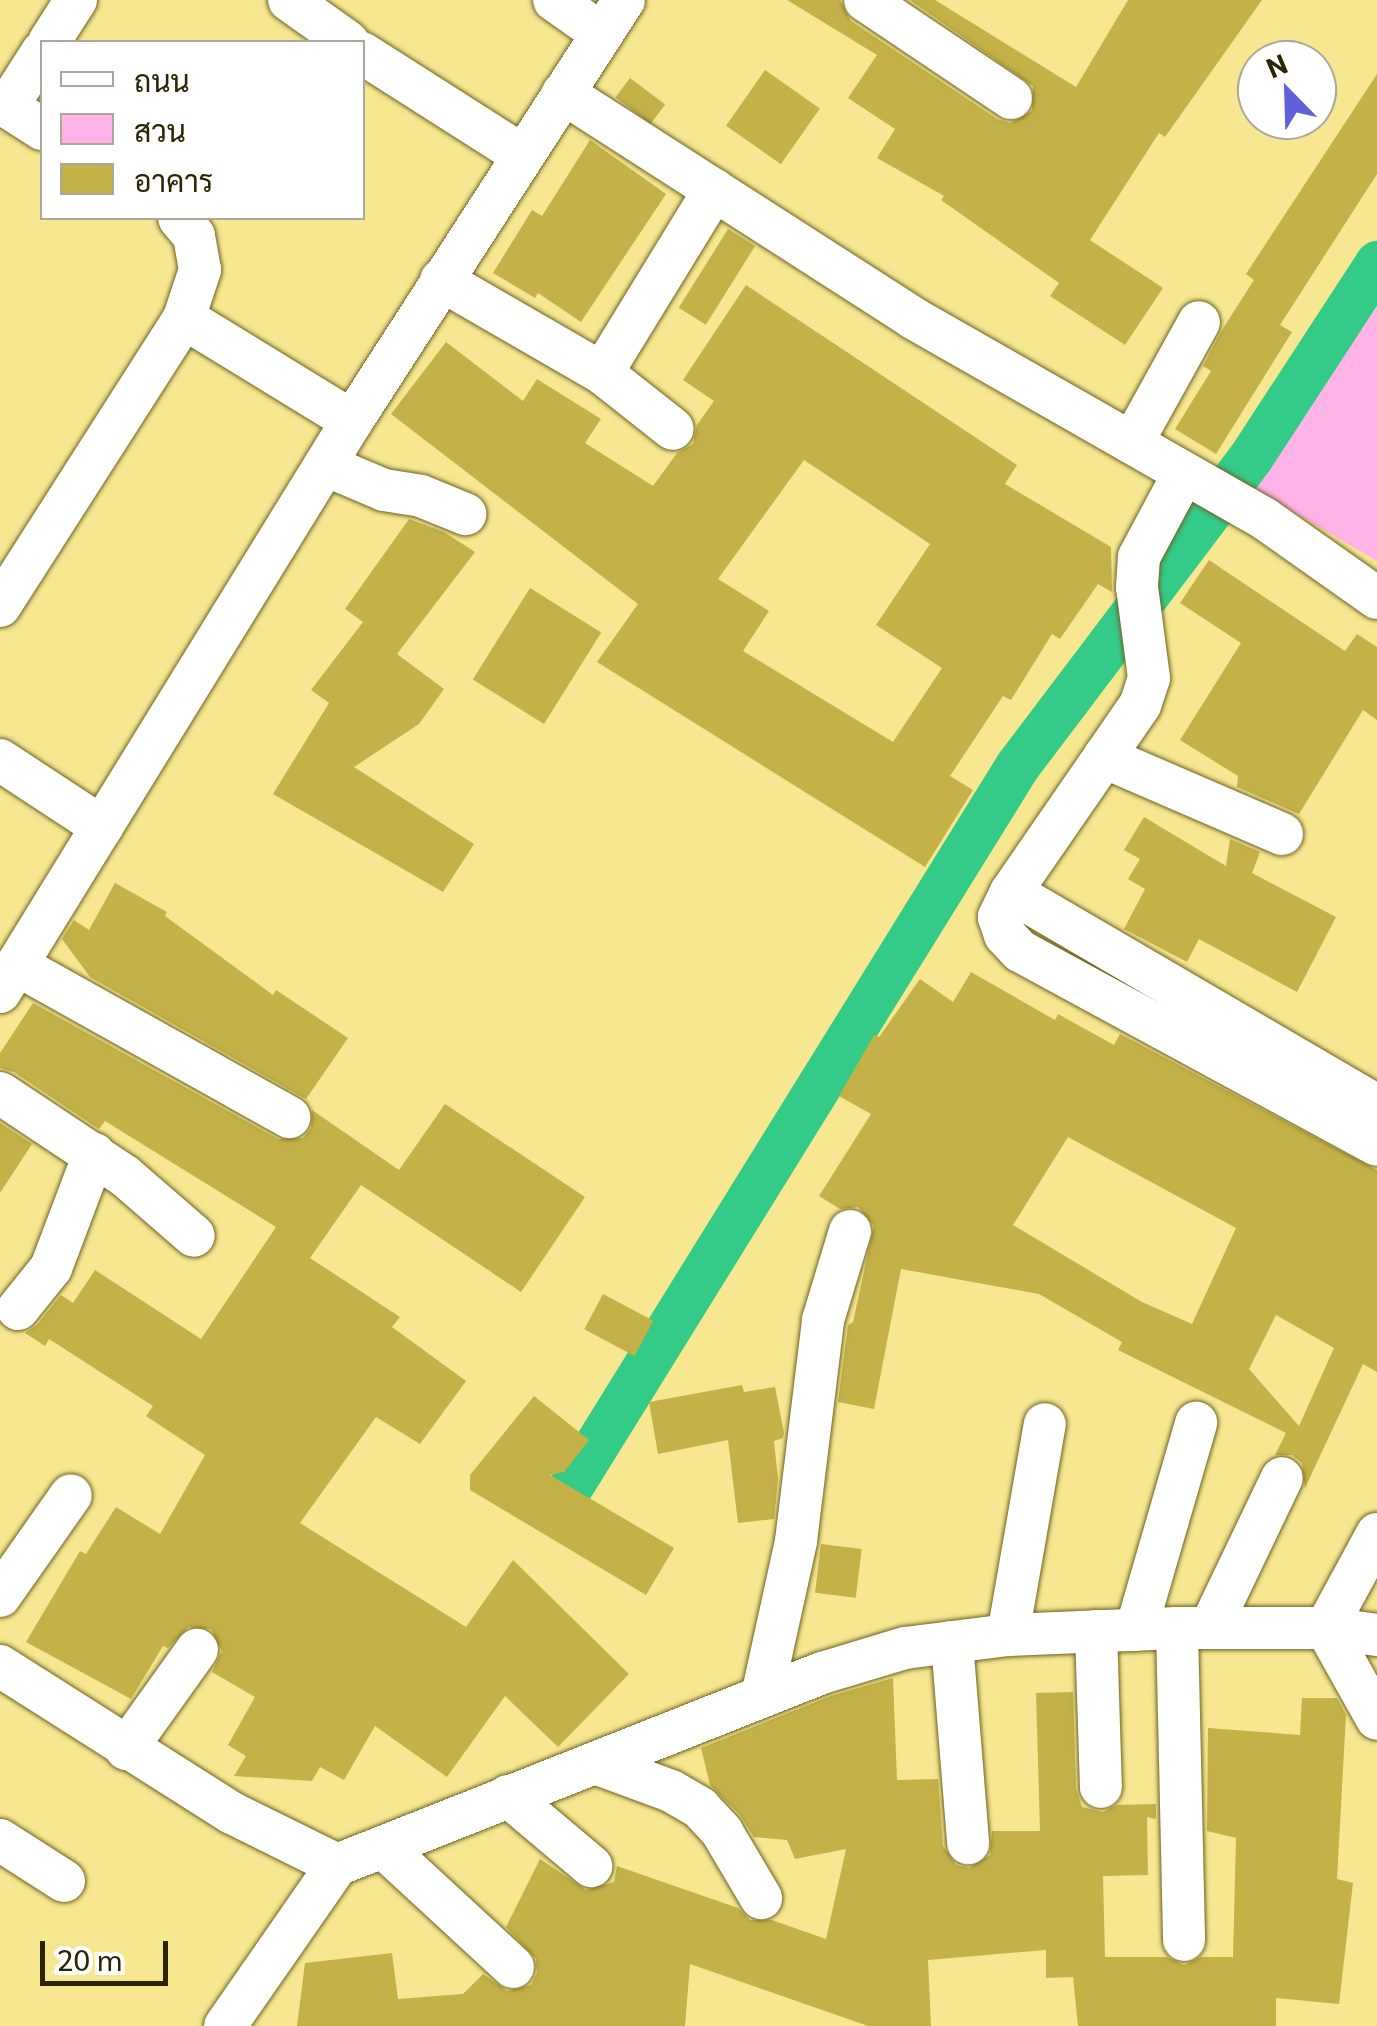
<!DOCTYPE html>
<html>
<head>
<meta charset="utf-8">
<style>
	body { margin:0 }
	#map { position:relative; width:1377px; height:2026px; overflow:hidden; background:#f7e791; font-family:Georgia,Sarabun,serif }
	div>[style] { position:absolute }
	.green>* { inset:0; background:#ffb3e7 }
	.canal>* { height:45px; margin:-22.5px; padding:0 22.5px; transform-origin:22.5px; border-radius:22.5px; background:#34ca87 }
	.building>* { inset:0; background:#c4b148; transform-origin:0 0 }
	.roads { filter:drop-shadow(0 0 2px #6e6220) drop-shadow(0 0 2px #6e6220) }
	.minor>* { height:42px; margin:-21px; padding:0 21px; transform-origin:21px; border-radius:21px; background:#fff }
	span { translate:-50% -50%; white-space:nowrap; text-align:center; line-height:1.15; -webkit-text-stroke:9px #fff; paint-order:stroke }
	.legend { position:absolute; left:40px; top:40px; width:325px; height:180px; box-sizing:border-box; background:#fff; border:2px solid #aba899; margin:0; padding:12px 18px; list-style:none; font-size:30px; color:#2c2501 }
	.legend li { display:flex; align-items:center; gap:20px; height:50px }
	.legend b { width:50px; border:2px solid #aba899 }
	.north { position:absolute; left:1237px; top:40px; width:100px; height:100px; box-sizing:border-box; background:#fff; border:2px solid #aba899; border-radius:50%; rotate:337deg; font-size:28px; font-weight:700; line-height:40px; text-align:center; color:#2c2501 }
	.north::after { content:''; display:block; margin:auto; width:35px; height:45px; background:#6161da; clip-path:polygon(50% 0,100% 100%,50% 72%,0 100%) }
	.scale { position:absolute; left:40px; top:1941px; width:128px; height:45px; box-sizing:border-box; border:5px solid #2c2501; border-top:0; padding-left:12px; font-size:30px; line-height:35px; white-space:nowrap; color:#2c2501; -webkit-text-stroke:8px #fff; paint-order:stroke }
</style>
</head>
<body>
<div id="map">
	<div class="green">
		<i style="clip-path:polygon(1377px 307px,1377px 561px,1251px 487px)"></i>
	</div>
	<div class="canal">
		<i style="left:572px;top:1484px;width:845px;rotate:-58.21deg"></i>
		<i style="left:1017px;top:766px;width:386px;rotate:-52.9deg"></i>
		<i style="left:1250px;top:458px;width:233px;rotate:-56.9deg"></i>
	</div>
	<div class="building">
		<i style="clip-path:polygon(787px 0,840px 0,851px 21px,997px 119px,1010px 123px,1032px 111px,1033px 86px,910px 0,935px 0,1076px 87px,1128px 0,1262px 0,1165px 137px,1159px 133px,1090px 240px,1163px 288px,1125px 345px,1050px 296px,1059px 283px,941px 200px,944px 196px,877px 158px,895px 129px,848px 98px,877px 55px)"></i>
		<i style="left:765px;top:70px;width:67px;height:68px;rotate:35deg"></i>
		<i style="clip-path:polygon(1377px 74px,1377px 174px,1280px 325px,1292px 332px,1216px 454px,1175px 429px,1211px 371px,1203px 366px,1222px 330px,1254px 280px,1246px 274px)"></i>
		<i style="left:630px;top:78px;width:44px;height:24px;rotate:37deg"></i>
		<i style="clip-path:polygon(590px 140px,666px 194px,581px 322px,538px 293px,535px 298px,493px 273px,532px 210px,542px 216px)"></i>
		<i style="left:728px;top:229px;width:32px;height:93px;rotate:32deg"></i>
		<i style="clip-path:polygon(evenodd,746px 285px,1017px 465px,1005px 484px,1111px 547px,1112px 592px,1098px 584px,1060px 639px,1052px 634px,1011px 700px,1003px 696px,950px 776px,973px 790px,925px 867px,597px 662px,638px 604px,391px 414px,446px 342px,523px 401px,537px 379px,601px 419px,585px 443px,653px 486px,677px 453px,693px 444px,697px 425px,714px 401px,683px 380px,746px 285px,804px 460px,930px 544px,876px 625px,942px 668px,893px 742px,743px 651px,769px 611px,718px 579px,804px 460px)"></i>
		<i style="clip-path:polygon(409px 519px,444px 532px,475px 552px,397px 654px,444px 689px,419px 724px,354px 767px,474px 844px,443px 892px,273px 794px,329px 703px,311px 690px,363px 622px,345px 609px)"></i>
		<i style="clip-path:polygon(1209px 560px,1345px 651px,1357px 634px,1377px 647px,1377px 720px,1363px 710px,1299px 814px,1237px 787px,1238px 776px,1180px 740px,1241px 643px,1180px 603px)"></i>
		<i style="left:530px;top:588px;width:84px;height:108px;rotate:32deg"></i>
		<i style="clip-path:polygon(1144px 817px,1226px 866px,1230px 839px,1260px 852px,1252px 873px,1336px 917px,1297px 992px,1199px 939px,1187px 962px,1124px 929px,1145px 889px,1128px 879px,1140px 859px,1124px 850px)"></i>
		<i style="clip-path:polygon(115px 883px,167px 912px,165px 916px,273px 995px,276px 990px,348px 1038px,306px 1099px,90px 977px,62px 939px,74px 920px,89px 930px)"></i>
		<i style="clip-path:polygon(evenodd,971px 972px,1055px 1020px,1058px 1014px,1114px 1045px,1120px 1034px,1377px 1170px,1377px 1372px,1363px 1364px,1305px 1488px,1302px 1463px,1292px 1455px,1275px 1455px,1286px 1433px,1118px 1350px,1122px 1342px,1039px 1294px,901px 1269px,874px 1409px,838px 1402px,848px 1325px,853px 1322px,874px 1226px,858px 1207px,840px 1209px,819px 1196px,871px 1114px,839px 1096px,874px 1035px,879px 1037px,920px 979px,953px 1002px,971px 972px,1068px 1137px,1236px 1228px,1192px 1324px,1142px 1302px,1013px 1225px,1068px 1137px,971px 972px,1276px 1315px,1334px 1348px,1299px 1426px,1249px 1369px,1276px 1315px)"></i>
		<i style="clip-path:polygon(33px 1003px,278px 1139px,303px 1138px,311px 1128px,312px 1110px,399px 1170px,445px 1104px,585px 1197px,521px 1292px,361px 1185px,310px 1258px,400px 1317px,392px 1327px,466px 1381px,420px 1444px,376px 1417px,300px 1523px,466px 1627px,513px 1560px,629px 1674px,558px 1747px,505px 1696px,447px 1777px,375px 1726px,344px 1780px,320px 1767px,312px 1781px,234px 1776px,246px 1756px,228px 1745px,255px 1697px,212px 1672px,222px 1651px,211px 1629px,188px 1627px,168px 1648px,163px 1646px,131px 1699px,26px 1642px,80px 1551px,86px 1554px,116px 1507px,160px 1534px,205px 1455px,146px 1416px,153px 1406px,49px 1339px,45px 1346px,25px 1333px,37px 1325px,61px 1295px,73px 1303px,95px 1270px,201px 1339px,276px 1227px,105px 1121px,99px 1129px,14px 1072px,0 1068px,0 1053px)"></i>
		<i style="clip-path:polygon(0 1123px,32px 1144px,0 1193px)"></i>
		<i style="left:603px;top:1294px;width:57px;height:40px;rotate:28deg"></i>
		<i style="clip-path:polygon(742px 1385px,744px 1392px,775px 1387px,784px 1433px,783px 1438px,774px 1441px,778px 1479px,774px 1519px,738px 1523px,728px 1440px,658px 1454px,649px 1402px)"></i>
		<i style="clip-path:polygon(534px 1396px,589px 1440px,564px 1472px,550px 1475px,674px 1548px,646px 1595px,470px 1490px,470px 1475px)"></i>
		<i style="left:821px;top:1544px;width:41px;height:49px;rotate:7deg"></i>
		<i style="clip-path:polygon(893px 1678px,897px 1780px,938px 1779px,943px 1846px,956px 1865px,969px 1868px,990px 1855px,992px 1831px,1040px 1831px,1036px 1693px,1073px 1692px,1076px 1788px,1082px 1807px,1103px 1812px,1117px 1805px,1156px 1804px,1156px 1819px,1147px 1817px,1148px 1875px,1103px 1876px,1105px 1957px,1167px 1957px,1184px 1965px,1201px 1957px,1233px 1957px,1236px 1838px,1207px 1831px,1208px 1728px,1300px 1735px,1302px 1698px,1337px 1698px,1346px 1715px,1337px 1879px,1353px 1883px,1339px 2004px,1276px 1998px,1276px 2026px,1078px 2026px,1073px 1977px,1046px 1978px,1046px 1950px,928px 1960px,931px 2026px,868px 2026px,690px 1964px,685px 2026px,297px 2026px,305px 1963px,392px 1953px,398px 1999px,463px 1994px,483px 1974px,507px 1991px,531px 1985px,537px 1973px,536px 1959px,506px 1927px,540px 1859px,586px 1890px,614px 1882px,617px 1866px,738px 1908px,750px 1920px,772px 1920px,826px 1939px,846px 1849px,795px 1859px,787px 1840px,754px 1837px,740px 1815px,710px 1785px,701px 1748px,831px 1696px)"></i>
	</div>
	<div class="roads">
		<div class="minor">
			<i style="left:289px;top:0;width:72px;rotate:35.4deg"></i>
			<i style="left:554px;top:0;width:59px;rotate:35.3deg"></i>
			<i style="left:865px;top:0;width:176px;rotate:33.9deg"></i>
			<i style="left:49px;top:42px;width:50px;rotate:-57.3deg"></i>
			<i style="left:362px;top:53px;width:190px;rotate:32.5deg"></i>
			<i style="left:563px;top:93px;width:416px;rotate:32.7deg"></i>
			<i style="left:913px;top:318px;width:405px;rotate:29.7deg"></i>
			<i style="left:1265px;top:519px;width:137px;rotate:35.2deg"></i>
			<i style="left:0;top:102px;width:50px;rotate:32.7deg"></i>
			<i style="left:7px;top:107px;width:65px;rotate:-57.5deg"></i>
			<i style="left:441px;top:280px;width:186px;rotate:30deg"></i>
			<i style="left:602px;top:373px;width:90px;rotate:38.3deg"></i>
			<i style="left:184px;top:318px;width:197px;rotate:31.5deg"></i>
			<i style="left:602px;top:373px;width:215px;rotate:-58.5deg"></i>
			<i style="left:1132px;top:443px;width:138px;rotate:-61deg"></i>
			<i style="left:325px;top:465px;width:64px;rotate:23deg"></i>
			<i style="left:384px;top:490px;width:37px;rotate:9deg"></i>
			<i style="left:421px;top:496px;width:48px;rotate:22.2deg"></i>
			<i style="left:1184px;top:473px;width:95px;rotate:118.2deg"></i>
			<i style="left:1139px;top:557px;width:30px;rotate:94deg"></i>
			<i style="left:1137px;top:587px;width:92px;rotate:82.5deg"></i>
			<i style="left:1149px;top:678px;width:28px;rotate:108deg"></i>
			<i style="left:1140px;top:705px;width:227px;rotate:124.6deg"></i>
			<i style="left:1011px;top:892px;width:28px;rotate:116deg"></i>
			<i style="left:999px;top:917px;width:19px;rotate:72deg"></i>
			<i style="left:1005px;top:935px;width:22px;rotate:47deg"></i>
			<i style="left:1020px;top:951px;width:406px;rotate:28.5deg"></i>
			<i style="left:0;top:606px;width:342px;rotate:-57.4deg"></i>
			<i style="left:184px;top:318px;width:51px;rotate:-71.6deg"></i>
			<i style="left:200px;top:270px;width:35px;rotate:-100deg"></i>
			<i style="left:194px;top:236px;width:23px;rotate:-130deg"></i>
			<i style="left:1104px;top:757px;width:194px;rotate:23.4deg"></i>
			<i style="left:0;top:760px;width:122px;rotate:33.3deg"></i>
			<i style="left:1011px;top:892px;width:424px;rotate:30.3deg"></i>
			<i style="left:17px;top:965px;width:312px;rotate:29.2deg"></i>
			<i style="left:0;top:992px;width:671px;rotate:-58.35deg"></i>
			<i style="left:352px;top:421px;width:501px;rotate:-57.13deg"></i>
			<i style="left:0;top:1093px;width:150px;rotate:33.6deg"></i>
			<i style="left:125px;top:1176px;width:91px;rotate:41deg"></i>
			<i style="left:18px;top:1309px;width:53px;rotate:-51.2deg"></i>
			<i style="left:51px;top:1268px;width:122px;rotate:-69.3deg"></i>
			<i style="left:1377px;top:1534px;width:107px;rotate:118.5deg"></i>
			<i style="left:1326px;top:1628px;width:104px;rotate:60.7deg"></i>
			<i style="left:0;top:1596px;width:123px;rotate:-54.9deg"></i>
			<i style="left:1177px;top:1628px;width:312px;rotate:88.7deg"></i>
			<i style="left:1210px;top:1628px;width:166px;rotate:-64.4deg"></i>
			<i style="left:1136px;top:1630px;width:216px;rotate:-73.8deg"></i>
			<i style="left:1096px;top:1631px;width:156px;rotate:88.2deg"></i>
			<i style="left:1008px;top:1635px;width:214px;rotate:-80.1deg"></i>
			<i style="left:952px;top:1642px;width:202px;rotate:85.4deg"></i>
			<i style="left:0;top:1666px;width:275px;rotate:32.4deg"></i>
			<i style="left:232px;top:1813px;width:117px;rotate:26.3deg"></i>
			<i style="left:337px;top:1865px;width:196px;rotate:124.8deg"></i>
			<i style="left:762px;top:1696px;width:159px;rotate:-77.6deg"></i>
			<i style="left:796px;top:1541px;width:223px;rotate:-83deg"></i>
			<i style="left:823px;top:1320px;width:93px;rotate:-73.1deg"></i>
			<i style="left:126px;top:1749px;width:122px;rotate:-54.4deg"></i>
			<i style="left:595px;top:1763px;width:81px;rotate:20.2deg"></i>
			<i style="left:671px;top:1791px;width:34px;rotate:30deg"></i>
			<i style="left:700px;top:1808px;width:33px;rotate:47deg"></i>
			<i style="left:722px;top:1832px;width:77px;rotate:59.4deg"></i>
			<i style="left:508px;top:1796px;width:109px;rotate:40.1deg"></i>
			<i style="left:0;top:1840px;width:76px;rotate:32.6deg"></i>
			<i style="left:383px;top:1847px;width:177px;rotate:42.7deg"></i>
			<i style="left:337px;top:1865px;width:522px;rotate:-21.6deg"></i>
			<i style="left:822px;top:1673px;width:87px;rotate:-16.8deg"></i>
			<i style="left:905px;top:1648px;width:104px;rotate:-7.2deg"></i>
			<i style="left:1008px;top:1635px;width:169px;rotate:-2.4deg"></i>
			<i style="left:1177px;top:1628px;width:149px"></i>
			<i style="left:1326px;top:1628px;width:51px;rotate:7.8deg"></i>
		</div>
	</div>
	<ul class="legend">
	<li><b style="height:12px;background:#fff"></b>ถนน</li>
	<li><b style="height:28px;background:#ffb3e7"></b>สวน</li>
	<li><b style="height:28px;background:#c4b148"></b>อาคาร</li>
	</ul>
	<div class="north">N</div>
	<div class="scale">20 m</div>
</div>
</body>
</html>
